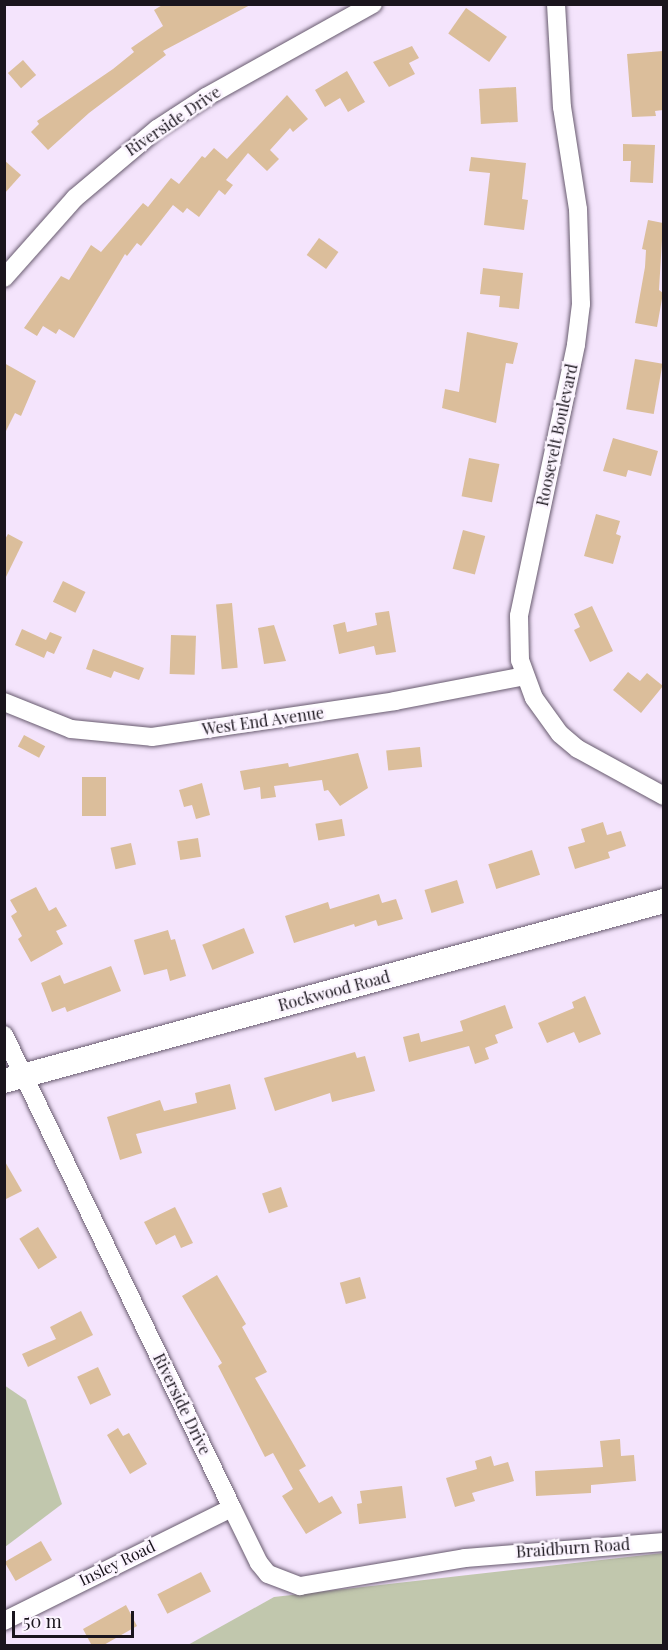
<!DOCTYPE html>
<html>
<head>
<meta charset="utf-8">
<style>
	body { margin:0 }
	#map { position:relative; width:668px; height:1650px; overflow:hidden; background:#f4e4fc; font-family:"Playfair Display",serif }
	div>[style] { position:absolute }
	.green>* { inset:0; background:#c1c7ad }
	.building>* { inset:0; background:#dbbe9b; transform-origin:0 0 }
	.roads { filter:drop-shadow(0 0 2px #685b6f) drop-shadow(0 0 2px #685b6f) }
	.minor>* { height:18px; margin:-9px; padding:0 9px; transform-origin:9px; border-radius:9px; background:#fff }
	.tertiary>* { height:24px; margin:-12px; padding:0 12px; transform-origin:12px; border-radius:12px; background:#fff }
	span { translate:-50% -50%; white-space:nowrap; text-align:center; line-height:1.15; -webkit-text-stroke:5px #fcf5ff; paint-order:stroke }
	.street-label { font-size:16px; color:#1a151d }
	.frame { position:absolute; inset:0; border:6px solid #1a151d; pointer-events:none }
	.scale { position:absolute; left:12px; top:1611px; width:122px; height:27px; box-sizing:border-box; border:3px solid #1a151d; border-top:0; padding-left:8px; font-size:18px; line-height:21px; white-space:nowrap; color:#1a151d; -webkit-text-stroke:4px #fcf5ff; paint-order:stroke }
</style>
</head>
<body>
<div id="map">
	<div class="green">
		<i style="clip-path:polygon(4px 1385px,26px 1400px,62px 1504px,5px 1547px)"></i>
		<i style="clip-path:polygon(663px 1553px,663px 1645px,186px 1646px,274px 1597px)"></i>
	</div>
	<div class="building">
		<i style="clip-path:polygon(164px 4px,252px 4px,163px 51px,166px 55px,89px 113px,48px 150px,31px 132px,39px 124px,37px 121px,113px 69px,134px 52px,131px 48px,163px 26px,154px 10px)"></i>
		<i style="left:466px;top:8px;width:50px;height:31px;rotate:35deg"></i>
		<i style="clip-path:polygon(412px 46px,419px 58px,409px 63px,415px 74px,389px 87px,373px 62px)"></i>
		<i style="clip-path:polygon(663px 51px,663px 110px,655px 111px,656px 116px,632px 117px,627px 54px)"></i>
		<i style="left:23px;top:60px;width:20px;height:20px;rotate:49deg"></i>
		<i style="clip-path:polygon(347px 71px,365px 102px,348px 112px,340px 98px,325px 107px,315px 90px)"></i>
		<i style="left:516px;top:87px;width:35px;height:37px;rotate:87deg"></i>
		<i style="clip-path:polygon(287px 95px,308px 119px,293px 132px,290px 128px,270px 150px,279px 159px,267px 171px,248px 153px,226px 180px,233px 185px,225px 195px,219px 190px,199px 217px,187px 208px,183px 213px,173px 205px,141px 246px,137px 243px,127px 256px,125px 254px,74px 338px,59px 329px,56px 334px,43px 326px,37px 336px,24px 328px,61px 276px,69px 280px,91px 245px,101px 252px,143px 203px,148px 207px,171px 178px,179px 184px,202px 156px,205px 158px,214px 148px,227px 159px)"></i>
		<i style="clip-path:polygon(623px 144px,655px 145px,653px 183px,630px 182px,631px 161px,623px 161px)"></i>
		<i style="clip-path:polygon(471px 157px,526px 163px,522px 199px,528px 200px,524px 230px,484px 225px,490px 173px,469px 171px)"></i>
		<i style="clip-path:polygon(4px 160px,21px 175px,4px 194px)"></i>
		<i style="clip-path:polygon(648px 220px,663px 223px,659px 290px,663px 293px,657px 327px,635px 323px,645px 267px,646px 250px,642px 249px)"></i>
		<i style="left:319px;top:238px;width:24px;height:21px;rotate:36deg"></i>
		<i style="clip-path:polygon(483px 268px,523px 273px,519px 309px,499px 307px,500px 296px,480px 294px)"></i>
		<i style="clip-path:polygon(467px 332px,518px 343px,513px 364px,506px 363px,496px 423px,442px 408px,445px 389px,459px 392px)"></i>
		<i style="left:635px;top:359px;width:28px;height:51px;rotate:10deg"></i>
		<i style="clip-path:polygon(4px 363px,36px 381px,21px 416px,15px 413px,4px 435px)"></i>
		<i style="clip-path:polygon(613px 438px,658px 451px,651px 476px,628px 470px,626px 477px,603px 471px)"></i>
		<i style="left:469px;top:458px;width:31px;height:39px;rotate:11deg"></i>
		<i style="clip-path:polygon(596px 514px,620px 521px,616px 534px,621px 536px,613px 564px,584px 556px)"></i>
		<i style="left:463px;top:530px;width:23px;height:40px;rotate:15deg"></i>
		<i style="clip-path:polygon(8px 534px,23px 542px,4px 581px,4px 541px)"></i>
		<i style="left:63px;top:581px;width:25px;height:23px;rotate:26deg"></i>
		<i style="left:232px;top:603px;width:65px;height:16px;rotate:85deg"></i>
		<i style="clip-path:polygon(592px 606px,613px 651px,590px 662px,574px 630px,580px 627px,574px 614px)"></i>
		<i style="clip-path:polygon(389px 611px,396px 652px,376px 655px,374px 646px,339px 654px,333px 625px,345px 622px,347px 632px,377px 625px,375px 613px)"></i>
		<i style="clip-path:polygon(274px 625px,286px 661px,264px 664px,258px 628px)"></i>
		<i style="clip-path:polygon(22px 629px,46px 640px,50px 632px,62px 637px,54px 654px,47px 651px,44px 658px,15px 645px)"></i>
		<i style="left:171px;top:635px;width:25px;height:39px;rotate:2deg"></i>
		<i style="clip-path:polygon(93px 649px,144px 668px,139px 680px,114px 671px,111px 678px,86px 669px)"></i>
		<i style="clip-path:polygon(628px 672px,640px 681px,647px 673px,663px 686px,641px 713px,613px 690px)"></i>
		<i style="left:24px;top:735px;width:24px;height:13px;rotate:28deg"></i>
		<i style="left:420px;top:747px;width:20px;height:34px;rotate:84deg"></i>
		<i style="clip-path:polygon(358px 753px,368px 788px,340px 806px,328px 790px,324px 791px,322px 780px,274px 786px,276px 797px,261px 799px,260px 787px,244px 790px,240px 771px,288px 763px,289px 767px)"></i>
		<i style="left:82px;top:777px;width:24px;height:39px"></i>
		<i style="clip-path:polygon(202px 783px,210px 815px,196px 819px,192px 805px,184px 807px,179px 790px)"></i>
		<i style="left:342px;top:819px;width:17px;height:27px;rotate:80deg"></i>
		<i style="clip-path:polygon(603px 822px,607px 835px,621px 831px,626px 846px,608px 852px,610px 858px,575px 869px,568px 847px,585px 842px,581px 829px)"></i>
		<i style="left:198px;top:838px;width:19px;height:21px;rotate:81deg"></i>
		<i style="left:131px;top:843px;width:22px;height:21px;rotate:77deg"></i>
		<i style="left:532px;top:850px;width:26px;height:46px;rotate:72deg"></i>
		<i style="left:457px;top:880px;width:24px;height:34px;rotate:73deg"></i>
		<i style="clip-path:polygon(36px 887px,49px 911px,56px 907px,67px 926px,56px 931px,63px 944px,31px 962px,18px 939px,22px 936px,11px 916px,17px 912px,10px 900px)"></i>
		<i style="clip-path:polygon(379px 894px,382px 903px,396px 899px,403px 919px,378px 926px,376px 920px,355px 927px,354px 924px,294px 943px,285px 916px,328px 902px,330px 909px)"></i>
		<i style="left:244px;top:928px;width:27px;height:45px;rotate:68deg"></i>
		<i style="clip-path:polygon(168px 930px,171px 940px,175px 939px,186px 976px,170px 981px,167px 969px,144px 975px,134px 940px)"></i>
		<i style="clip-path:polygon(111px 966px,121px 991px,67px 1012px,65px 1007px,52px 1012px,41px 983px,60px 975px,64px 984px)"></i>
		<i style="clip-path:polygon(585px 996px,601px 1034px,579px 1043px,574px 1032px,547px 1043px,538px 1023px,574px 1008px,572px 1002px)"></i>
		<i style="clip-path:polygon(505px 1005px,513px 1028px,495px 1035px,498px 1043px,485px 1048px,489px 1059px,475px 1064px,469px 1046px,409px 1062px,403px 1037px,419px 1033px,421px 1042px,463px 1031px,460px 1021px)"></i>
		<i style="clip-path:polygon(355px 1052px,357px 1058px,365px 1056px,375px 1091px,332px 1102px,330px 1093px,275px 1111px,264px 1078px)"></i>
		<i style="clip-path:polygon(230px 1084px,236px 1109px,136px 1134px,142px 1153px,120px 1160px,107px 1117px,160px 1100px,164px 1111px,197px 1103px,195px 1093px)"></i>
		<i style="clip-path:polygon(4px 1160px,22px 1191px,4px 1200px)"></i>
		<i style="left:281px;top:1187px;width:21px;height:20px;rotate:71deg"></i>
		<i style="clip-path:polygon(175px 1207px,193px 1243px,181px 1248px,175px 1235px,156px 1245px,144px 1222px)"></i>
		<i style="left:38px;top:1227px;width:36px;height:22px;rotate:58deg"></i>
		<i style="clip-path:polygon(217px 1275px,246px 1324px,242px 1327px,267px 1372px,255px 1378px,306px 1466px,299px 1470px,319px 1503px,332px 1496px,342px 1513px,306px 1534px,282px 1496px,293px 1489px,273px 1453px,265px 1457px,218px 1366px,222px 1363px,182px 1296px)"></i>
		<i style="left:360px;top:1277px;width:22px;height:21px;rotate:74deg"></i>
		<i style="clip-path:polygon(81px 1311px,93px 1335px,28px 1367px,22px 1354px,56px 1339px,50px 1327px)"></i>
		<i style="left:98px;top:1367px;width:31px;height:23px;rotate:65deg"></i>
		<i style="clip-path:polygon(118px 1428px,123px 1436px,129px 1433px,147px 1464px,130px 1474px,107px 1435px)"></i>
		<i style="clip-path:polygon(620px 1439px,621px 1456px,634px 1455px,636px 1481px,591px 1485px,591px 1493px,536px 1496px,535px 1471px,603px 1467px,600px 1441px)"></i>
		<i style="clip-path:polygon(491px 1456px,494px 1466px,508px 1462px,514px 1481px,472px 1493px,475px 1501px,455px 1507px,446px 1478px,477px 1469px,475px 1461px)"></i>
		<i style="clip-path:polygon(402px 1486px,406px 1518px,359px 1524px,357px 1504px,362px 1503px,360px 1491px)"></i>
		<i style="left:41px;top:1541px;width:22px;height:42px;rotate:60deg"></i>
		<i style="left:201px;top:1572px;width:22px;height:49px;rotate:63deg"></i>
		<i style="clip-path:polygon(126px 1605px,137px 1626px,102px 1646px,92px 1646px,83px 1629px)"></i>
	</div>
	<div class="roads">
		<div class="minor">
			<i style="left:556px;top:4px;width:103px;rotate:86.7deg"></i>
			<i style="left:562px;top:107px;width:103px;rotate:81.1deg"></i>
			<i style="left:578px;top:209px;width:95px;rotate:88.2deg"></i>
			<i style="left:581px;top:304px;width:41px;rotate:97deg"></i>
			<i style="left:576px;top:345px;width:277px;rotate:101.9deg"></i>
			<i style="left:519px;top:616px;width:44px;rotate:88.7deg"></i>
			<i style="left:520px;top:660px;width:40px;rotate:69.8deg"></i>
			<i style="left:534px;top:698px;width:44px;rotate:54.2deg"></i>
			<i style="left:560px;top:734px;width:23px;rotate:40deg"></i>
			<i style="left:578px;top:749px;width:98px;rotate:28.7deg"></i>
			<i style="left:4px;top:278px;width:107px;rotate:-48.4deg"></i>
			<i style="left:75px;top:198px;width:107px;rotate:-40.1deg"></i>
			<i style="left:157px;top:129px;width:59px;rotate:-33.1deg"></i>
			<i style="left:206px;top:97px;width:191px;rotate:-29.1deg"></i>
			<i style="left:4px;top:702px;width:72px;rotate:21.9deg"></i>
			<i style="left:71px;top:729px;width:81px;rotate:5.6deg"></i>
			<i style="left:152px;top:737px;width:246px;rotate:-8.4deg"></i>
			<i style="left:395px;top:701px;width:132px;rotate:-10.9deg"></i>
			<i style="left:4px;top:1035px;width:525px;rotate:64.26deg"></i>
			<i style="left:232px;top:1508px;width:61px;rotate:63.9deg"></i>
			<i style="left:259px;top:1563px;width:14px;rotate:51deg"></i>
			<i style="left:268px;top:1574px;width:34px;rotate:21deg"></i>
			<i style="left:300px;top:1586px;width:167px;rotate:-9.6deg"></i>
			<i style="left:465px;top:1558px;width:200px;rotate:-4.6deg"></i>
			<i style="left:4px;top:1621px;width:254px;rotate:-26.4deg"></i>
		</div>
		<div class="tertiary">
			<i style="left:4px;top:1081px;width:684px;rotate:-15.26deg"></i>
		</div>
	</div>
	<div class="street-label">
		<span style="left:173px;top:121px;rotate:-34deg">Riverside Drive</span>
		<span style="left:557px;top:435px;rotate:-78deg">Roosevelt Boulevard</span>
		<span style="left:263px;top:721px;rotate:-8deg">West End Avenue</span>
		<span style="left:334px;top:991px;rotate:-15deg">Rockwood Road</span>
		<span style="left:182px;top:1404px;rotate:64deg">Riverside Drive</span>
		<span style="left:573px;top:1548px;rotate:-4deg">Braidburn Road</span>
		<span style="left:117px;top:1563px;rotate:-26deg">Insley Road</span>
	</div>
	<div class="frame"></div>
	<div class="scale">50 m</div>
</div>
</body>
</html>
